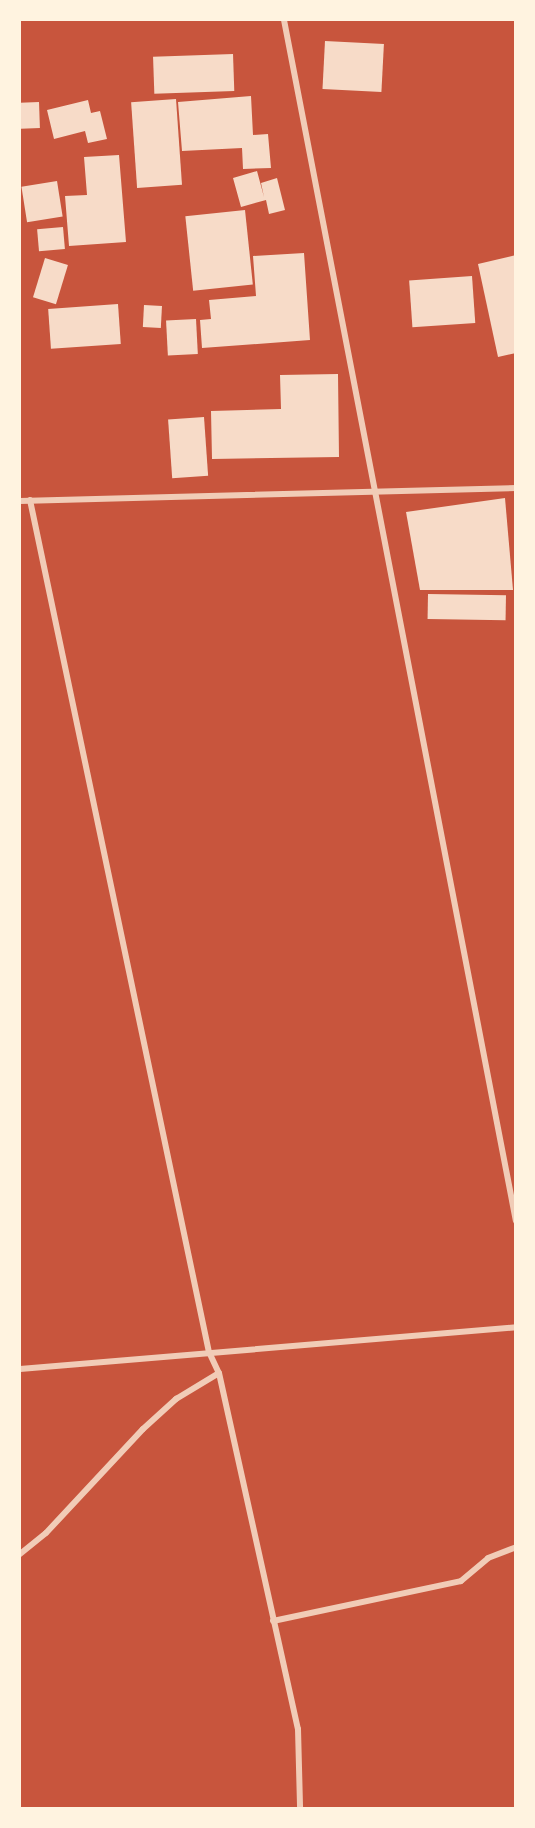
<!DOCTYPE html>
<html>
<head>
<meta charset="utf-8">
<style>
	body { margin:0 }
	#map { position:relative; width:535px; height:1828px; overflow:hidden; background:#c8553d; font-family:"Zilla Slab",serif }
	div>[style] { position:absolute }
	.building>* { inset:0; background:#f7dbc8; transform-origin:0 0 }
	.minor>* { height:6px; margin:-3px; padding:0 3px; transform-origin:3px; border-radius:3px; background:#f1ccb7 }
	span { translate:-50% -50%; white-space:nowrap; text-align:center; line-height:1.15; -webkit-text-stroke:5px #fff3e0; paint-order:stroke }
	.frame { position:absolute; inset:0; border:21px solid #fff3e0; pointer-events:none }
</style>
</head>
<body>
<div id="map">
	<div class="building">
		<i style="left:325px;top:41px;width:59px;height:48px;rotate:3deg"></i>
		<i style="left:233px;top:54px;width:37px;height:80px;rotate:88deg"></i>
		<i style="clip-path:polygon(251px 96px,253px 135px,268px 134px,271px 168px,243px 169px,242px 148px,182px 151px,178px 102px)"></i>
		<i style="left:176px;top:99px;width:86px;height:45px;rotate:86deg"></i>
		<i style="clip-path:polygon(88px 100px,91px 113px,100px 111px,107px 139px,88px 143px,85px 131px,54px 139px,47px 110px)"></i>
		<i style="left:39px;top:102px;width:26px;height:19px;rotate:88deg"></i>
		<i style="clip-path:polygon(119px 155px,126px 242px,69px 246px,65px 196px,87px 195px,84px 157px)"></i>
		<i style="clip-path:polygon(257px 171px,264px 197px,261px 183px,277px 178px,285px 210px,269px 214px,266px 200px,241px 207px,233px 178px)"></i>
		<i style="left:57px;top:181px;width:36px;height:36px;rotate:81deg"></i>
		<i style="left:245px;top:210px;width:75px;height:60px;rotate:84deg"></i>
		<i style="left:63px;top:227px;width:22px;height:26px;rotate:85deg"></i>
		<i style="clip-path:polygon(304px 253px,310px 340px,202px 348px,200px 320px,211px 319px,209px 300px,256px 296px,253px 256px)"></i>
		<i style="clip-path:polygon(516px 255px,516px 353px,498px 357px,478px 264px)"></i>
		<i style="left:45px;top:258px;width:24px;height:41px;rotate:17deg"></i>
		<i style="left:472px;top:276px;width:47px;height:63px;rotate:86deg"></i>
		<i style="left:118px;top:304px;width:40px;height:70px;rotate:86deg"></i>
		<i style="left:144px;top:305px;width:18px;height:22px;rotate:3deg"></i>
		<i style="left:196px;top:319px;width:35px;height:30px;rotate:87deg"></i>
		<i style="clip-path:polygon(338px 374px,339px 457px,212px 459px,211px 411px,281px 409px,280px 375px)"></i>
		<i style="left:204px;top:417px;width:59px;height:36px;rotate:86deg"></i>
		<i style="clip-path:polygon(505px 498px,513px 590px,420px 590px,406px 512px)"></i>
		<i style="left:428px;top:594px;width:78px;height:25px;rotate:1deg"></i>
	</div>
	<div class="minor">
		<i style="left:284px;top:20px;width:1223px;rotate:79.07deg"></i>
		<i style="left:30px;top:500px;width:871px;rotate:78.14deg"></i>
		<i style="left:209px;top:1352px;width:23px;rotate:65deg"></i>
		<i style="left:219px;top:1373px;width:365px;rotate:77.5deg"></i>
		<i style="left:298px;top:1729px;width:79px;rotate:88.5deg"></i>
		<i style="left:20px;top:501px;width:496px;rotate:-1.5deg"></i>
		<i style="left:20px;top:1369px;width:498px;rotate:-4.8deg"></i>
		<i style="left:20px;top:1554px;width:33px;rotate:-39deg"></i>
		<i style="left:46px;top:1533px;width:142px;rotate:-47deg"></i>
		<i style="left:143px;top:1429px;width:45px;rotate:-42.3deg"></i>
		<i style="left:176px;top:1399px;width:50px;rotate:-31.2deg"></i>
		<i style="left:273px;top:1621px;width:192px;rotate:-12deg"></i>
		<i style="left:461px;top:1581px;width:35px;rotate:-40deg"></i>
		<i style="left:488px;top:1558px;width:30px;rotate:-21deg"></i>
	</div>
	<div class="frame"></div>
</div>
</body>
</html>
